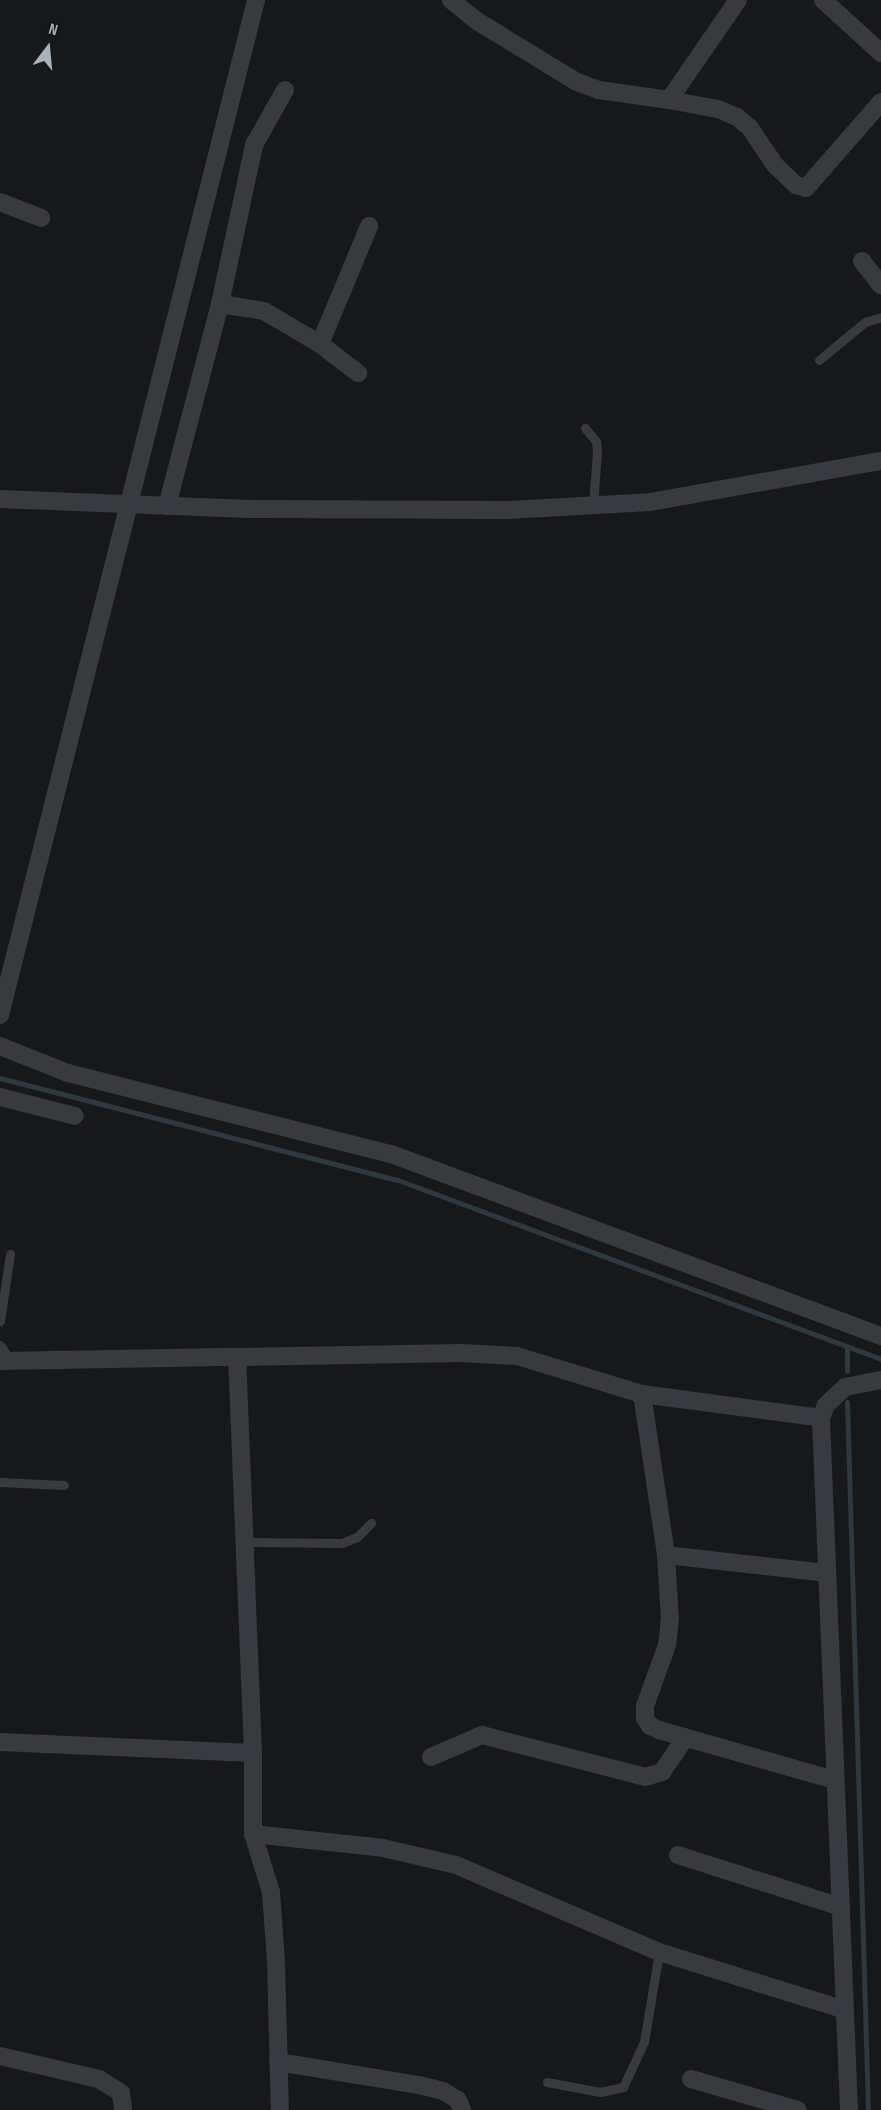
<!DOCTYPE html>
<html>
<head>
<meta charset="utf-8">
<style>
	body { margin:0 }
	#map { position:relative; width:881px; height:2110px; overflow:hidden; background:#17181a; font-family:"Sofia Sans Condensed",sans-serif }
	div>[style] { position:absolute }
	.stream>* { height:5px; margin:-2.5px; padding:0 2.5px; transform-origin:2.5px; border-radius:2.5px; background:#2d393e }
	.lane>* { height:9px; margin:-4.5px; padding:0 4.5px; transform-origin:4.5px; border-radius:4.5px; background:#383a3f }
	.street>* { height:18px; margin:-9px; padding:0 9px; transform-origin:9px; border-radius:9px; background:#383a3f }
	span { translate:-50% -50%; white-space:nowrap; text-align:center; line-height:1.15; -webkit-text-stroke:5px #121315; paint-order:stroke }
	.north { position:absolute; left:18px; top:18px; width:60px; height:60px; -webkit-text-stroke:4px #121315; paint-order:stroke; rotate:16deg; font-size:16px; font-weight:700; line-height:24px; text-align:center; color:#a9b1ba }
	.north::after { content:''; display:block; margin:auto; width:21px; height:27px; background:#a9b1ba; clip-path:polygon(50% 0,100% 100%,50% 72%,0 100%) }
</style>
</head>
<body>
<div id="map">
	<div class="stream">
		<i style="left:0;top:1078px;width:411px;rotate:14.4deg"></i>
		<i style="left:398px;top:1180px;width:515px;rotate:20.33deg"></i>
		<i style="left:847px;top:1371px;width:25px;rotate:-90deg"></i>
		<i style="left:847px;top:1402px;width:708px;rotate:88.3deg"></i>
	</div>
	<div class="lane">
		<i style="left:819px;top:360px;width:60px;rotate:-39.6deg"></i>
		<i style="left:865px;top:322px;width:17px;rotate:-17deg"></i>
		<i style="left:585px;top:428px;width:17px;rotate:50deg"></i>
		<i style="left:596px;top:441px;width:11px;rotate:85deg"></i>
		<i style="left:597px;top:452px;width:53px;rotate:94.3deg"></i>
		<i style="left:0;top:1321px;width:68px;rotate:-81.5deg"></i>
		<i style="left:0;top:1345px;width:19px;rotate:55deg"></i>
		<i style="left:0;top:1482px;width:64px;rotate:2.7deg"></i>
		<i style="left:242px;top:1542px;width:100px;rotate:0.6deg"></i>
		<i style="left:342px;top:1543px;width:16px;rotate:-22deg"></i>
		<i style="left:357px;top:1537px;width:20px;rotate:-45deg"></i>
		<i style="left:547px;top:2082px;width:54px;rotate:10.7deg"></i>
		<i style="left:600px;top:2092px;width:24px;rotate:-12deg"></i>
		<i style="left:623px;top:2087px;width:50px;rotate:-65deg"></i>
		<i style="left:644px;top:2042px;width:91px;rotate:-80.5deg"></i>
	</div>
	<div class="street">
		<i style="left:451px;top:0;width:33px;rotate:39deg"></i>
		<i style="left:477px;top:21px;width:117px;rotate:31.4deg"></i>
		<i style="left:577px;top:82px;width:23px;rotate:20deg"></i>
		<i style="left:599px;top:90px;width:71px;rotate:8.1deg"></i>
		<i style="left:669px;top:100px;width:121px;rotate:-55.4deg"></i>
		<i style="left:823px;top:0;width:79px;rotate:42.4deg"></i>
		<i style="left:669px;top:100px;width:50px;rotate:10.4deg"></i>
		<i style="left:718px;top:109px;width:21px;rotate:23deg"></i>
		<i style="left:737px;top:117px;width:17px;rotate:40deg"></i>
		<i style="left:750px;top:128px;width:45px;rotate:56deg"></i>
		<i style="left:775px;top:165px;width:29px;rotate:44deg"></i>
		<i style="left:796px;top:185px;width:10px;rotate:17deg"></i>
		<i style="left:806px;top:188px;width:114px;rotate:-48.9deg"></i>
		<i style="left:0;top:202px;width:44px;rotate:21.3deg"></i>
		<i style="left:862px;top:261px;width:31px;rotate:52deg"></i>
		<i style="left:220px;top:304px;width:45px;rotate:9deg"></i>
		<i style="left:264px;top:311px;width:65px;rotate:30.5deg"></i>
		<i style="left:320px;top:344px;width:48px;rotate:37.3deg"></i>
		<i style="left:320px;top:344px;width:128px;rotate:-67.4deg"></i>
		<i style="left:0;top:499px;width:249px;rotate:2.3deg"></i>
		<i style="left:249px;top:509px;width:260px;rotate:0.2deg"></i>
		<i style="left:509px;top:510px;width:141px;rotate:-3.2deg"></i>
		<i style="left:650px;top:502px;width:235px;rotate:-10.1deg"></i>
		<i style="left:167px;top:506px;width:209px;rotate:-75.3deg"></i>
		<i style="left:220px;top:304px;width:163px;rotate:-77.9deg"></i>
		<i style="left:254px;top:145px;width:63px;rotate:-60.6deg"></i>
		<i style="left:0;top:1015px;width:1047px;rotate:-75.84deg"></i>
		<i style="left:0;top:1046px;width:73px;rotate:21.7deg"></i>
		<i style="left:68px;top:1073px;width:333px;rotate:14.1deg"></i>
		<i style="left:391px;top:1154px;width:523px;rotate:20.38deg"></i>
		<i style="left:0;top:1097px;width:77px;rotate:14.2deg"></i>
		<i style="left:0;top:1361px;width:237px;rotate:-1deg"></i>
		<i style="left:642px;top:1394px;width:163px;rotate:81.5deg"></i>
		<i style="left:666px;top:1555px;width:63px;rotate:86.4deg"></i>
		<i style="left:670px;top:1618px;width:27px;rotate:96deg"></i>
		<i style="left:667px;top:1645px;width:65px;rotate:109.8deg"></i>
		<i style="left:645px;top:1706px;width:12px;rotate:90deg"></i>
		<i style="left:645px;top:1718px;width:9px;rotate:58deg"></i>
		<i style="left:650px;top:1726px;width:10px;rotate:24deg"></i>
		<i style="left:659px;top:1730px;width:182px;rotate:15.9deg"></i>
		<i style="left:666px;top:1555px;width:162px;rotate:6.4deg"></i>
		<i style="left:0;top:1742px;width:253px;rotate:2.5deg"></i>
		<i style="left:253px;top:1753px;width:81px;rotate:90deg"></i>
		<i style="left:253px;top:1834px;width:61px;rotate:72.8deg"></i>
		<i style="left:271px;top:1892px;width:70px;rotate:85.9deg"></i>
		<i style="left:276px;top:1962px;width:148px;rotate:88.5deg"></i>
		<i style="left:253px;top:1753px;width:396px;rotate:-92.3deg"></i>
		<i style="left:237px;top:1357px;width:223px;rotate:-1deg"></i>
		<i style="left:460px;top:1353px;width:57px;rotate:3deg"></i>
		<i style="left:517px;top:1356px;width:131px;rotate:16.9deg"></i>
		<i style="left:642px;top:1394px;width:181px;rotate:7.6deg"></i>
		<i style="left:431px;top:1757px;width:56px;rotate:-23.3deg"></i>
		<i style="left:482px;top:1735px;width:168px;rotate:14.4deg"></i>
		<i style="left:645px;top:1777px;width:18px;rotate:-16deg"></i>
		<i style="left:662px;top:1772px;width:42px;rotate:-55.6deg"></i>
		<i style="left:253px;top:1834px;width:131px;rotate:6.1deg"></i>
		<i style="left:383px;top:1848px;width:75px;rotate:13.1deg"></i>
		<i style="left:456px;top:1865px;width:221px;rotate:23.2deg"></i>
		<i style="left:659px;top:1952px;width:195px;rotate:17.3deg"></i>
		<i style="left:678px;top:1855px;width:171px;rotate:17.7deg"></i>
		<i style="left:0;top:2056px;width:102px;rotate:13.1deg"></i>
		<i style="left:99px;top:2079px;width:26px;rotate:32deg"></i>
		<i style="left:121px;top:2093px;width:17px;rotate:83deg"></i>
		<i style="left:278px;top:2062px;width:143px;rotate:9.3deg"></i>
		<i style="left:419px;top:2085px;width:25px;rotate:14deg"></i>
		<i style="left:443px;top:2091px;width:17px;rotate:31deg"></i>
		<i style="left:458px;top:2100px;width:11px;rotate:68deg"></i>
		<i style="left:691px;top:2079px;width:111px;rotate:16.2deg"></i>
		<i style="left:849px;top:2110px;width:693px;rotate:-92.32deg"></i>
		<i style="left:821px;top:1418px;width:14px;rotate:-69deg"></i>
		<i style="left:826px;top:1405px;width:26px;rotate:-43deg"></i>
		<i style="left:845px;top:1387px;width:37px;rotate:-11deg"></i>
	</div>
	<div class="north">N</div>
</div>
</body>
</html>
